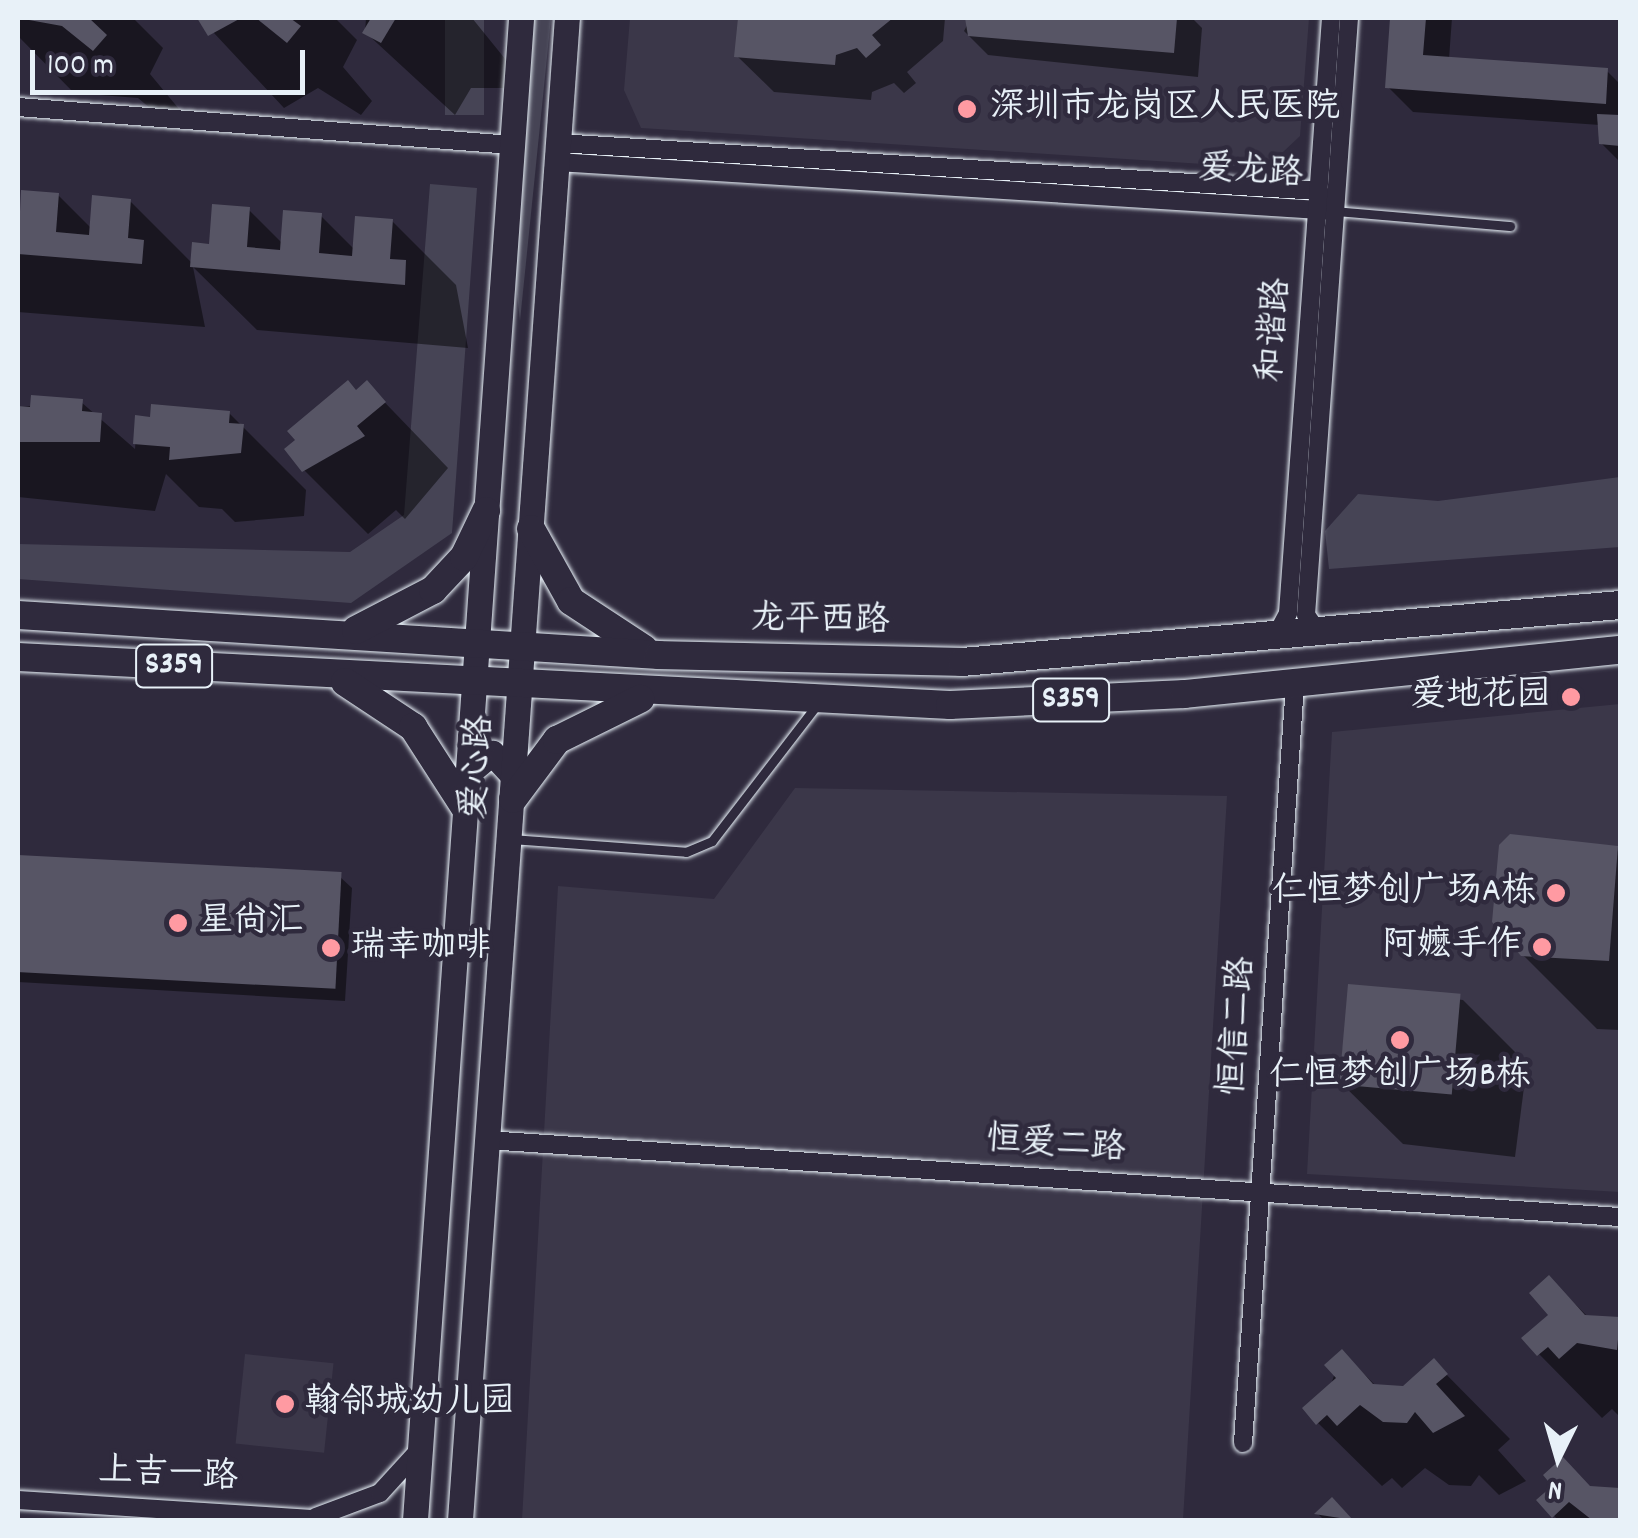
<!DOCTYPE html>
<html>
<head>
<meta charset="utf-8">
<style>
	body { margin:0 }
	#map { position:relative; width:1638px; height:1538px; overflow:hidden; background:#2f2a3d; font-family:Dekko,"LXGW WenKai TC",sans-serif }
	div>[style] { position:absolute }
	.built>* { inset:0; background:#3b3749; transform-origin:0 0 }
	.green>* { inset:0; background:#464455; transform-origin:0 0 }
	.shadow>* { inset:0; background:#0007 }
	.building>* { inset:0; background:#575565; transform-origin:0 0 }
	.roads { filter:drop-shadow(0 0 2px #e8f1f8) drop-shadow(0 0 2px #e8f1f8) }
	.lane>* { height:9px; margin:-4.5px; padding:0 4.5px; transform-origin:4.5px; border-radius:4.5px; background:#2f2a3d }
	.street>* { height:18px; margin:-9px; padding:0 9px; transform-origin:9px; border-radius:9px; background:#2f2a3d }
	.secondary>* { height:25px; margin:-12.5px; padding:0 12.5px; transform-origin:12.5px; border-radius:12.5px; background:#2f2a3d }
	.primary>* { height:28px; margin:-14px; padding:0 14px; transform-origin:14px; border-radius:14px; background:#2f2a3d }
	.dots>* { width:28px; height:28px; translate:-50% -50%; box-sizing:border-box; border:5px solid #2f2a3d; border-radius:50% }
	span { translate:-50% -50%; white-space:nowrap; text-align:center; line-height:1.15; -webkit-text-stroke:9px #2f2a3d; paint-order:stroke }
	.shield-label span { padding:2px 8px; background:#2f2a3d; border:2px solid; border-radius:8px; -webkit-text-stroke-width:0 }
	.shield-label { font-size:32px; color:#e8f1f8; font-weight:700 }
	.poi-label { font-size:35px; color:#e8f1f8 }
	.left { translate:0 -50%; text-align:left }
	.right { translate:-100% -50%; text-align:right }
	.street-label { font-size:35px; color:#e8f1f8 }
	.frame { position:absolute; inset:0; border:20px solid #e8f1f8; pointer-events:none }
	.north { position:absolute; left:1508px; top:1408px; width:100px; height:100px; -webkit-text-stroke:8px #2f2a3d; paint-order:stroke; rotate:185deg; font-size:28px; font-weight:700; line-height:40px; text-align:center; color:#e8f1f8 }
	.north::after { content:''; display:block; margin:auto; width:35px; height:45px; background:#e8f1f8; clip-path:polygon(50% 0,100% 100%,50% 72%,0 100%) }
	.scale { position:absolute; left:30px; top:50px; width:275px; height:45px; box-sizing:border-box; border:5px solid #e8f1f8; border-top:0; padding-left:12px; font-size:30px; line-height:35px; white-space:nowrap; color:#e8f1f8; -webkit-text-stroke:8px #2f2a3d; paint-order:stroke }
</style>
</head>
<body>
<div id="map">
	<div class="built">
		<i style="clip-path:polygon(630px 18px,1309px 18px,1300px 136px,1266px 168px,641px 128px,624px 90px)"></i>
		<i style="clip-path:polygon(1620px 704px,1620px 1192px,1307px 1174px,1332px 732px)"></i>
		<i style="clip-path:polygon(795px 788px,1227px 796px,1183px 1520px,522px 1520px,558px 886px,714px 899px)"></i>
		<i style="left:245px;top:1354px;width:89px;height:90px;rotate:6deg"></i>
	</div>
	<div class="green">
		<i style="left:445px;top:18px;width:39px;height:97px"></i>
		<i style="clip-path:polygon(530px 18px,551px 18px,520px 321px,514px 267px)"></i>
		<i style="clip-path:polygon(430px 184px,477px 188px,452px 533px,351px 603px,18px 579px,18px 544px,350px 552px,404px 515px)"></i>
		<i style="clip-path:polygon(1620px 477px,1620px 547px,1329px 569px,1325px 531px,1358px 494px,1438px 501px)"></i>
	</div>
	<div class="shadow">
		<i style="clip-path:polygon(18px 18px,133px 18px,163px 48px,150px 74px,179px 109px,168px 123px,138px 98px,74px 93px,18px 36px)"></i>
		<i style="clip-path:polygon(200px 18px,335px 18px,357px 40px,343px 67px,372px 101px,361px 115px,318px 88px,284px 108px)"></i>
		<i style="clip-path:polygon(366px 18px,472px 18px,514px 70px,511px 88px,471px 88px,455px 115px,365px 32px)"></i>
		<i style="clip-path:polygon(740px 18px,945px 18px,943px 41px,907px 72px,916px 83px,904px 93px,894px 83px,872px 92px,871px 100px,774px 92px,737px 56px)"></i>
		<i style="clip-path:polygon(971px 18px,1192px 18px,1202px 28px,1198px 77px,988px 55px,964px 31px)"></i>
		<i style="clip-path:polygon(1393px 18px,1452px 18px,1449px 59px,1607px 71px,1620px 84px,1620px 162px,1601px 143px,1600px 125px,1413px 112px,1388px 87px)"></i>
		<i style="clip-path:polygon(58px 195px,92px 229px,130px 201px,193px 264px,249px 210px,283px 244px,321px 216px,355px 250px,392px 221px,456px 285px,468px 348px,257px 330px,193px 267px,205px 327px,18px 312px,18px 220px)"></i>
		<i style="clip-path:polygon(367px 384px,448px 468px,405px 519px,396px 510px,368px 534px,304px 470px)"></i>
		<i style="clip-path:polygon(81px 402px,135px 449px,137px 418px,229px 413px,306px 490px,304px 516px,235px 522px,222px 509px,199px 507px,166px 474px,155px 511px,18px 497px,18px 407px)"></i>
		<i style="clip-path:polygon(1614px 846px,1620px 853px,1620px 1030px,1597px 1029px,1522px 954px)"></i>
		<i style="clip-path:polygon(18px 857px,339px 876px,352px 888px,345px 1001px,18px 982px)"></i>
		<i style="clip-path:polygon(1350px 987px,1463px 1000px,1527px 1064px,1515px 1157px,1403px 1144px,1339px 1081px)"></i>
		<i style="clip-path:polygon(1549px 1278px,1589px 1318px,1620px 1320px,1620px 1417px,1612px 1409px,1602px 1418px,1539px 1354px,1552px 1315px)"></i>
		<i style="clip-path:polygon(1342px 1352px,1376px 1386px,1404px 1388px,1434px 1362px,1510px 1439px,1498px 1450px,1526px 1481px,1499px 1495px,1479px 1475px,1471px 1486px,1449px 1485px,1425px 1468px,1402px 1488px,1392px 1478px,1382px 1486px,1318px 1423px)"></i>
		<i style="clip-path:polygon(1592px 1489px,1620px 1491px,1620px 1520px,1558px 1520px,1539px 1500px)"></i>
		<i style="clip-path:polygon(1332px 1501px,1352px 1520px,1324px 1520px,1318px 1514px)"></i>
	</div>
	<div class="building">
		<i style="clip-path:polygon(18px 18px,89px 18px,107px 35px,93px 51px,62px 26px)"></i>
		<i style="clip-path:polygon(197px 18px,241px 18px,208px 36px)"></i>
		<i style="clip-path:polygon(256px 18px,290px 18px,301px 26px,287px 43px)"></i>
		<i style="clip-path:polygon(371px 18px,396px 18px,381px 43px,362px 33px)"></i>
		<i style="clip-path:polygon(738px 18px,893px 18px,872px 35px,881px 45px,866px 58px,857px 48px,836px 55px,835px 65px,734px 57px)"></i>
		<i style="clip-path:polygon(965px 18px,1177px 18px,1174px 53px,968px 36px)"></i>
		<i style="clip-path:polygon(1390px 18px,1426px 18px,1423px 55px,1608px 68px,1606px 104px,1385px 88px)"></i>
		<i style="clip-path:polygon(1597px 114px,1620px 115px,1620px 146px,1599px 144px)"></i>
		<i style="clip-path:polygon(21px 190px,59px 193px,56px 232px,89px 235px,92px 195px,131px 199px,128px 238px,144px 240px,142px 264px,18px 254px)"></i>
		<i style="clip-path:polygon(212px 204px,250px 207px,247px 247px,280px 250px,283px 210px,322px 213px,319px 253px,352px 256px,355px 216px,393px 219px,390px 259px,406px 260px,405px 285px,190px 267px,192px 242px,209px 244px)"></i>
		<i style="clip-path:polygon(348px 380px,356px 390px,367px 380px,386px 402px,357px 426px,365px 436px,302px 472px,284px 449px,295px 440px,287px 431px)"></i>
		<i style="clip-path:polygon(31px 395px,83px 399px,82px 411px,102px 413px,100px 442px,18px 442px,18px 406px,30px 407px)"></i>
		<i style="clip-path:polygon(151px 404px,230px 411px,229px 423px,244px 424px,241px 453px,169px 460px,170px 447px,133px 444px,135px 415px,150px 417px)"></i>
		<i style="clip-path:polygon(1510px 834px,1618px 846px,1609px 961px,1521px 956px,1492px 922px,1499px 845px)"></i>
		<i style="left:18px;top:855px;width:324px;height:117px;rotate:3deg"></i>
		<i style="left:1348px;top:984px;width:113px;height:101px;rotate:5deg"></i>
		<i style="clip-path:polygon(1549px 1275px,1585px 1315px,1620px 1317px,1617px 1350px,1577px 1343px,1559px 1359px,1548px 1347px,1537px 1356px,1521px 1338px,1548px 1315px,1529px 1293px)"></i>
		<i style="clip-path:polygon(1342px 1349px,1373px 1384px,1403px 1386px,1434px 1358px,1448px 1374px,1436px 1384px,1465px 1416px,1433px 1433px,1415px 1412px,1407px 1423px,1383px 1422px,1360px 1405px,1337px 1426px,1327px 1415px,1316px 1425px,1302px 1408px,1336px 1378px,1324px 1365px)"></i>
		<i style="clip-path:polygon(1563px 1457px,1590px 1486px,1620px 1488px,1620px 1520px,1592px 1520px,1569px 1502px,1552px 1518px,1536px 1500px,1552px 1486px,1543px 1475px)"></i>
		<i style="clip-path:polygon(1332px 1497px,1353px 1520px,1314px 1514px)"></i>
	</div>
	<div class="roads">
		<div class="lane">
			<i style="left:1335px;top:211px;width:176px;rotate:4.9deg"></i>
			<i style="left:511px;top:839px;width:175px;rotate:4.2deg"></i>
			<i style="left:686px;top:852px;width:28px;rotate:-23deg"></i>
			<i style="left:712px;top:841px;width:175px;rotate:-52.4deg"></i>
		</div>
		<div class="street">
			<i style="left:18px;top:107px;width:495px;rotate:4.4deg"></i>
			<i style="left:558px;top:143px;width:762px;rotate:3.61deg"></i>
			<i style="left:1318px;top:191px;width:26px;rotate:50deg"></i>
			<i style="left:557px;top:162px;width:780px;rotate:3.6deg"></i>
			<i style="left:1320px;top:635px;width:24px;rotate:-125deg"></i>
			<i style="left:1306px;top:615px;width:599px;rotate:-85.88deg"></i>
			<i style="left:1276px;top:636px;width:26px;rotate:-62deg"></i>
			<i style="left:1288px;top:613px;width:597px;rotate:-85.87deg"></i>
			<i style="left:487px;top:1140px;width:1136px;rotate:3.89deg"></i>
			<i style="left:1243px;top:1443px;width:761px;rotate:-86.08deg"></i>
			<i style="left:18px;top:1500px;width:310px;rotate:3.7deg"></i>
			<i style="left:316px;top:1517px;width:68px;rotate:-20.6deg"></i>
			<i style="left:380px;top:1493px;width:59px;rotate:-47.7deg"></i>
		</div>
		<div class="secondary">
			<i style="left:467px;top:774px;width:33px;rotate:-40deg"></i>
			<i style="left:492px;top:753px;width:33px;rotate:47deg"></i>
			<i style="left:415px;top:1520px;width:1506px;rotate:-85.96deg"></i>
			<i style="left:460px;top:1520px;width:1506px;rotate:-85.93deg"></i>
		</div>
		<div class="primary">
			<i style="left:531px;top:529px;width:82px;rotate:60.9deg"></i>
			<i style="left:571px;top:601px;width:87px;rotate:33.3deg"></i>
			<i style="left:18px;top:615px;width:642px;rotate:3.57deg"></i>
			<i style="left:659px;top:655px;width:303px;rotate:1.3deg"></i>
			<i style="left:962px;top:662px;width:660px;rotate:-4.95deg"></i>
			<i style="left:356px;top:630px;width:87px;rotate:-27.5deg"></i>
			<i style="left:433px;top:590px;width:45px;rotate:-46.8deg"></i>
			<i style="left:464px;top:557px;width:51px;rotate:-64.4deg"></i>
			<i style="left:18px;top:657px;width:933px;rotate:2.95deg"></i>
			<i style="left:950px;top:705px;width:235px;rotate:-2.7deg"></i>
			<i style="left:1185px;top:694px;width:437px;rotate:-5.8deg"></i>
			<i style="left:345px;top:682px;width:82px;rotate:33.5deg"></i>
			<i style="left:413px;top:727px;width:94px;rotate:57.2deg"></i>
			<i style="left:513px;top:799px;width:74px;rotate:-53.3deg"></i>
			<i style="left:557px;top:740px;width:93px;rotate:-26.3deg"></i>
		</div>
	</div>
	<div class="dots">
		<i style="left:967px;top:109px;background:#ff9aa2"></i>
		<i style="left:1571px;top:697px;background:#ff9aa2"></i>
		<i style="left:1556px;top:893px;background:#ff9aa2"></i>
		<i style="left:178px;top:923px;background:#ff9aa2"></i>
		<i style="left:1542px;top:947px;background:#ff9aa2"></i>
		<i style="left:331px;top:948px;background:#ff9aa2"></i>
		<i style="left:1400px;top:1040px;background:#ff9aa2"></i>
		<i style="left:285px;top:1404px;background:#ff9aa2"></i>
	</div>
	<div class="shield-label">
		<span style="left:174px;top:666px">S359</span>
		<span style="left:1071px;top:700px">S359</span>
	</div>
	<div class="poi-label">
		<span class="left" style="left:990px;top:109px">深圳市龙岗区人民医院</span>
		<span class="right" style="left:1551px;top:697px">爱地花园</span>
		<span class="right" style="left:1536px;top:893px">仁恒梦创广场A栋</span>
		<span class="left" style="left:198px;top:923px">星尚汇</span>
		<span class="right" style="left:1522px;top:947px">阿嬷手作</span>
		<span class="left" style="left:351px;top:948px">瑞幸咖啡</span>
		<span style="left:1400px;top:1077px">仁恒梦创广场B栋</span>
		<span class="left" style="left:305px;top:1404px">翰邻城幼儿园</span>
	</div>
	<div class="street-label">
		<span style="left:1251px;top:173px;rotate:4deg">爱龙路</span>
		<span style="left:1276px;top:330px;rotate:-86deg">和谐路</span>
		<span style="left:820px;top:622px;rotate:1deg">龙平西路</span>
		<span style="left:479px;top:767px;rotate:-86deg">爱心路</span>
		<span style="left:1239px;top:1026px;rotate:-86deg">恒信二路</span>
		<span style="left:1056px;top:1146px;rotate:4deg">恒爱二路</span>
		<span style="left:168px;top:1476px;rotate:3deg">上吉一路</span>
	</div>
	<div class="frame"></div>
	<div class="north">N</div>
	<div class="scale">100 m</div>
</div>
</body>
</html>
